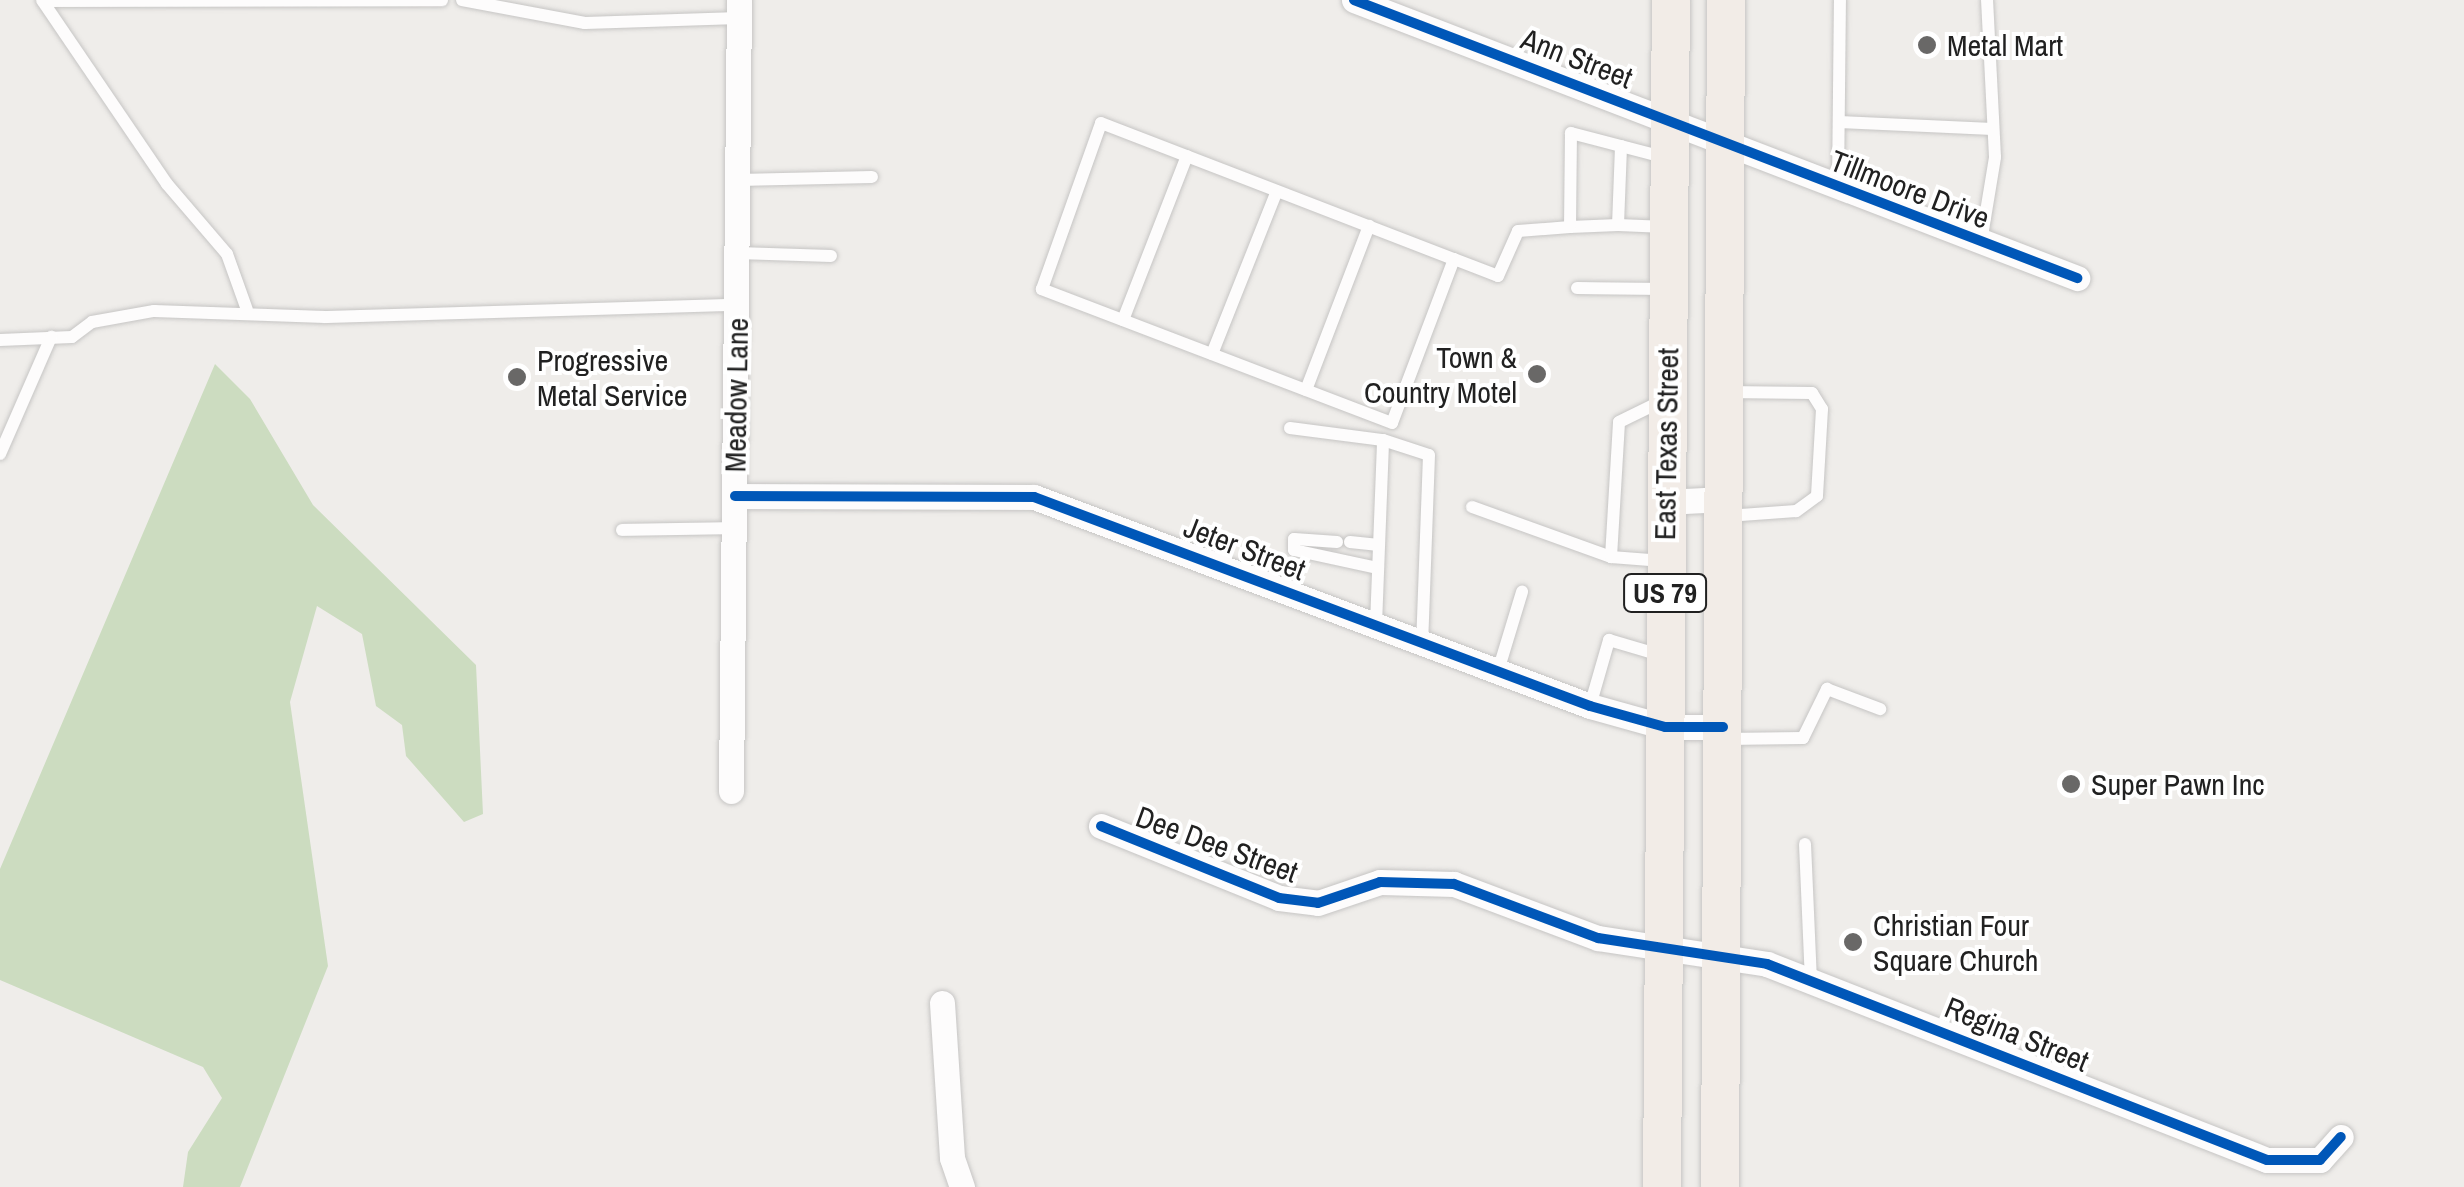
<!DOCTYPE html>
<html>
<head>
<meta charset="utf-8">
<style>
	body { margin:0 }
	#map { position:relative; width:2464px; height:1187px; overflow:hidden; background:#efedea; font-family:"Archivo Narrow",sans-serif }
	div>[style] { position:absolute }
	.forest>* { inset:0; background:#ccdcc0 }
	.roads { filter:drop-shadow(0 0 2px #c6c5c4) drop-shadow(0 0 2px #c6c5c4) }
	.lane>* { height:12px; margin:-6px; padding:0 6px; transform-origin:6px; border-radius:6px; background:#fdfcfc }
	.street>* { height:25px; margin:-12.5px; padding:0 12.5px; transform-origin:12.5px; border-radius:12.5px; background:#fdfcfc }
	.primary>* { height:38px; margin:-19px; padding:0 19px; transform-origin:19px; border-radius:19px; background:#f2ece7 }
	.cycleway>* { height:10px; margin:-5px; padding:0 5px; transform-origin:5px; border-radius:5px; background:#0057b8 }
	.dots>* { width:28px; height:28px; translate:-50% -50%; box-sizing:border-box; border:5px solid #fff; border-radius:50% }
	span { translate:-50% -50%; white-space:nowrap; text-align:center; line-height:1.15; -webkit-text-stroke:8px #fff; paint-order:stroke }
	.shield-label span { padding:2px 8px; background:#fff; border:2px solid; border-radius:8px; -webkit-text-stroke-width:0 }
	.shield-label { font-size:28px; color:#212121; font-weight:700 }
	.poi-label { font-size:30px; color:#212121 }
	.left { translate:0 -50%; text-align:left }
	.right { translate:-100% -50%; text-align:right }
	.street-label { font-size:30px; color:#212121 }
</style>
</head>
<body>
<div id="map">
	<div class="forest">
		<i style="clip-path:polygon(215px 364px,250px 399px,313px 505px,476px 665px,483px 814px,464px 822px,406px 756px,402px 725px,376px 706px,362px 634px,317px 606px,290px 702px,328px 966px,240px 1187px,183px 1187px,188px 1152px,222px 1098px,203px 1067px,0 980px,0 869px)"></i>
	</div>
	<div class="roads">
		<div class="lane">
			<i style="left:42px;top:0;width:222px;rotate:55.8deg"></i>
			<i style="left:167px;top:184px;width:92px;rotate:49.4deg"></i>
			<i style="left:227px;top:254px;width:59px;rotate:70.3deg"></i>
			<i style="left:462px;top:0;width:125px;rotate:10.6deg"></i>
			<i style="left:585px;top:23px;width:154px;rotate:-1.9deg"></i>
			<i style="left:43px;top:1px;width:399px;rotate:-0.1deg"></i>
			<i style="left:1840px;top:122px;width:152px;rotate:2.6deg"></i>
			<i style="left:738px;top:180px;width:134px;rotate:-1.3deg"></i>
			<i style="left:1838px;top:186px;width:186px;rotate:-89.4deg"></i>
			<i style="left:1618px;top:225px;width:48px;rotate:2.4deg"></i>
			<i style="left:1570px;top:227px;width:48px;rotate:-2.4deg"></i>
			<i style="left:1618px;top:225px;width:79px;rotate:-87.8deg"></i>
			<i style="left:1981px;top:242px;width:86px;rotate:-80.6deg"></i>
			<i style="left:1995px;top:157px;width:157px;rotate:-92.9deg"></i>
			<i style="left:738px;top:253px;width:93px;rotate:1.8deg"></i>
			<i style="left:1454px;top:259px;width:175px;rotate:110.7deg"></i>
			<i style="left:1392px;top:423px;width:375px;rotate:-159.1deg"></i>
			<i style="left:1042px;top:289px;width:176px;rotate:-70.4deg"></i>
			<i style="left:1101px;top:123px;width:378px;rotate:21.1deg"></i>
			<i style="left:1454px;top:259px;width:47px;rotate:21.1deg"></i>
			<i style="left:1498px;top:276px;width:49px;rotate:-66deg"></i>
			<i style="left:1518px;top:231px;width:52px;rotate:-4.4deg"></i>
			<i style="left:1570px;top:227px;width:94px;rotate:-89.4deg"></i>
			<i style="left:1571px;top:133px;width:99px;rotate:14.6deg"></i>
			<i style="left:1577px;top:288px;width:88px;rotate:0.7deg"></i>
			<i style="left:1123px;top:320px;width:176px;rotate:-68.7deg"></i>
			<i style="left:0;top:340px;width:72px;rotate:-2.4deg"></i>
			<i style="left:72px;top:337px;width:25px;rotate:-37deg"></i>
			<i style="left:92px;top:322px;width:63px;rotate:-10.1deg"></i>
			<i style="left:154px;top:311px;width:171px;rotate:2deg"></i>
			<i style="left:325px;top:317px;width:413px;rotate:-1.7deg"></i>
			<i style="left:1212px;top:354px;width:175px;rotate:-68.3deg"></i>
			<i style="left:1306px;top:390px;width:176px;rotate:-69deg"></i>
			<i style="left:1725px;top:392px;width:87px;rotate:0.7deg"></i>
			<i style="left:1812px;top:393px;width:19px;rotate:58deg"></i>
			<i style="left:1822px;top:409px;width:87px;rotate:93.3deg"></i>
			<i style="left:1817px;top:496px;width:26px;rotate:144deg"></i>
			<i style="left:1796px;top:511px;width:69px;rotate:175.9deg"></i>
			<i style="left:1290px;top:428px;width:94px;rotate:7.4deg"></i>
			<i style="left:0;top:454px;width:128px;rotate:-66.4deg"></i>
			<i style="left:1472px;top:507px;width:148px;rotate:19.8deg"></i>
			<i style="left:1611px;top:557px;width:135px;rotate:-86.6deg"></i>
			<i style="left:1619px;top:422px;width:50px;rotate:-26.1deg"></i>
			<i style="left:622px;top:530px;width:112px;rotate:-1deg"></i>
			<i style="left:1337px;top:542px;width:43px;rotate:-176deg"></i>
			<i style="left:1294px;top:539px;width:11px;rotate:90deg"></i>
			<i style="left:1294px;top:550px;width:86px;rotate:12.1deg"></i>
			<i style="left:1350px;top:542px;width:29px;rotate:6deg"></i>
			<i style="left:1611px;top:557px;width:52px;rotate:4.4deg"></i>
			<i style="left:1376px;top:625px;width:185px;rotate:-87.8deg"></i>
			<i style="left:1383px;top:440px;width:48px;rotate:18.1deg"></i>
			<i style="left:1429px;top:455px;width:187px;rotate:92.1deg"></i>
			<i style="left:1498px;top:671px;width:83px;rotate:-73.1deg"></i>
			<i style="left:1590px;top:706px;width:69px;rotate:-73.9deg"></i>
			<i style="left:1609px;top:640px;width:53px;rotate:16.4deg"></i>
			<i style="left:1725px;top:739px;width:78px;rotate:-0.7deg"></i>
			<i style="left:1803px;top:738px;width:55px;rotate:-63.9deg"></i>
			<i style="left:1827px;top:689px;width:57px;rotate:20.7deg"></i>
			<i style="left:1805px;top:844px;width:135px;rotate:87.5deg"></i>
		</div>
		<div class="street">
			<i style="left:1354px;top:0;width:775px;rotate:21.03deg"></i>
			<i style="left:735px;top:496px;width:299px;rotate:0.2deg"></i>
			<i style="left:1034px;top:497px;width:594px;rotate:20.6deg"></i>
			<i style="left:1590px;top:706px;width:78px;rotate:15.6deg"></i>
			<i style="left:1665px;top:727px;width:58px"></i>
			<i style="left:1665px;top:502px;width:59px;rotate:-2.9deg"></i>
			<i style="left:731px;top:791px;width:791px;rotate:-89.42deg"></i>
			<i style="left:1101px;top:826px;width:192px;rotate:22deg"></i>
			<i style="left:1279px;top:898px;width:39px;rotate:7deg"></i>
			<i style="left:1318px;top:903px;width:65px;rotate:-18.7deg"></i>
			<i style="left:1380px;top:882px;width:74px;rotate:1.5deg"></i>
			<i style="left:1454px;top:884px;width:154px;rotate:20.6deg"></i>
			<i style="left:1598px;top:938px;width:171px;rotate:8.7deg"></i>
			<i style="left:1767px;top:964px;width:537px;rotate:21.41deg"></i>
			<i style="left:2267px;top:1160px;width:53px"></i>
			<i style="left:2320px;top:1160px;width:31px;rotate:-48deg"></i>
			<i style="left:942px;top:1003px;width:155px;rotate:86.3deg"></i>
			<i style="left:952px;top:1158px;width:31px;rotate:71deg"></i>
		</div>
		<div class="primary">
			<i style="left:1662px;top:1187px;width:1187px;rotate:-89.57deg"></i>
			<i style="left:1720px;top:1187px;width:1187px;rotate:-89.71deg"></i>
		</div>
	</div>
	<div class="cycleway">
		<i style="left:1354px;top:0;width:775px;rotate:21.03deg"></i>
		<i style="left:735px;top:496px;width:299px;rotate:0.2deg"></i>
		<i style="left:1034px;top:497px;width:594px;rotate:20.6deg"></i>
		<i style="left:1590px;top:706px;width:78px;rotate:15.6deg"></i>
		<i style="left:1665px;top:727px;width:58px"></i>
		<i style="left:1101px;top:826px;width:192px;rotate:22deg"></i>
		<i style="left:1279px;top:898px;width:39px;rotate:7deg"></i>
		<i style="left:1318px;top:903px;width:65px;rotate:-18.7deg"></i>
		<i style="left:1380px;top:882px;width:74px;rotate:1.5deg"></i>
		<i style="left:1454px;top:884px;width:154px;rotate:20.6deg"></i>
		<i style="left:1598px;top:938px;width:171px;rotate:8.7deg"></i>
		<i style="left:1767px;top:964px;width:537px;rotate:21.41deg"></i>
		<i style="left:2267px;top:1160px;width:53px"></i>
		<i style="left:2320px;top:1160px;width:31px;rotate:-48deg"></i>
	</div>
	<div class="dots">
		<i style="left:1927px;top:45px;background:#696867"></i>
		<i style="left:1537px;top:374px;background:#696867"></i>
		<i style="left:517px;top:377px;background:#696867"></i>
		<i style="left:2071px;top:784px;background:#696867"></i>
		<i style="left:1853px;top:942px;background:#696867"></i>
	</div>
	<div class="shield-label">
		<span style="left:1665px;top:593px">US 79</span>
	</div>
	<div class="poi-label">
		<span class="left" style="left:1947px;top:45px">Metal Mart</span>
		<span class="right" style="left:1517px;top:374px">Town &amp;<br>Country Motel</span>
		<span class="left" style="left:537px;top:377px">Progressive<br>Metal Service</span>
		<span class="left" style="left:2091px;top:784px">Super Pawn Inc</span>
		<span class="left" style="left:1873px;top:942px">Christian Four<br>Square Church</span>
	</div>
	<div class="street-label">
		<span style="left:1577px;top:58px;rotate:21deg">Ann Street</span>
		<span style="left:1910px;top:189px;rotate:21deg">Tillmoore Drive</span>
		<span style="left:736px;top:395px;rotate:-89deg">Meadow Lane</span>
		<span style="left:1666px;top:444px;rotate:-89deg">East Texas Street</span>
		<span style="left:1245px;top:548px;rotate:21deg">Jeter Street</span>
		<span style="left:1217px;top:844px;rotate:20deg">Dee Dee Street</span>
		<span style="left:2017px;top:1034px;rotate:22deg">Regina Street</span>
	</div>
</div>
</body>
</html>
